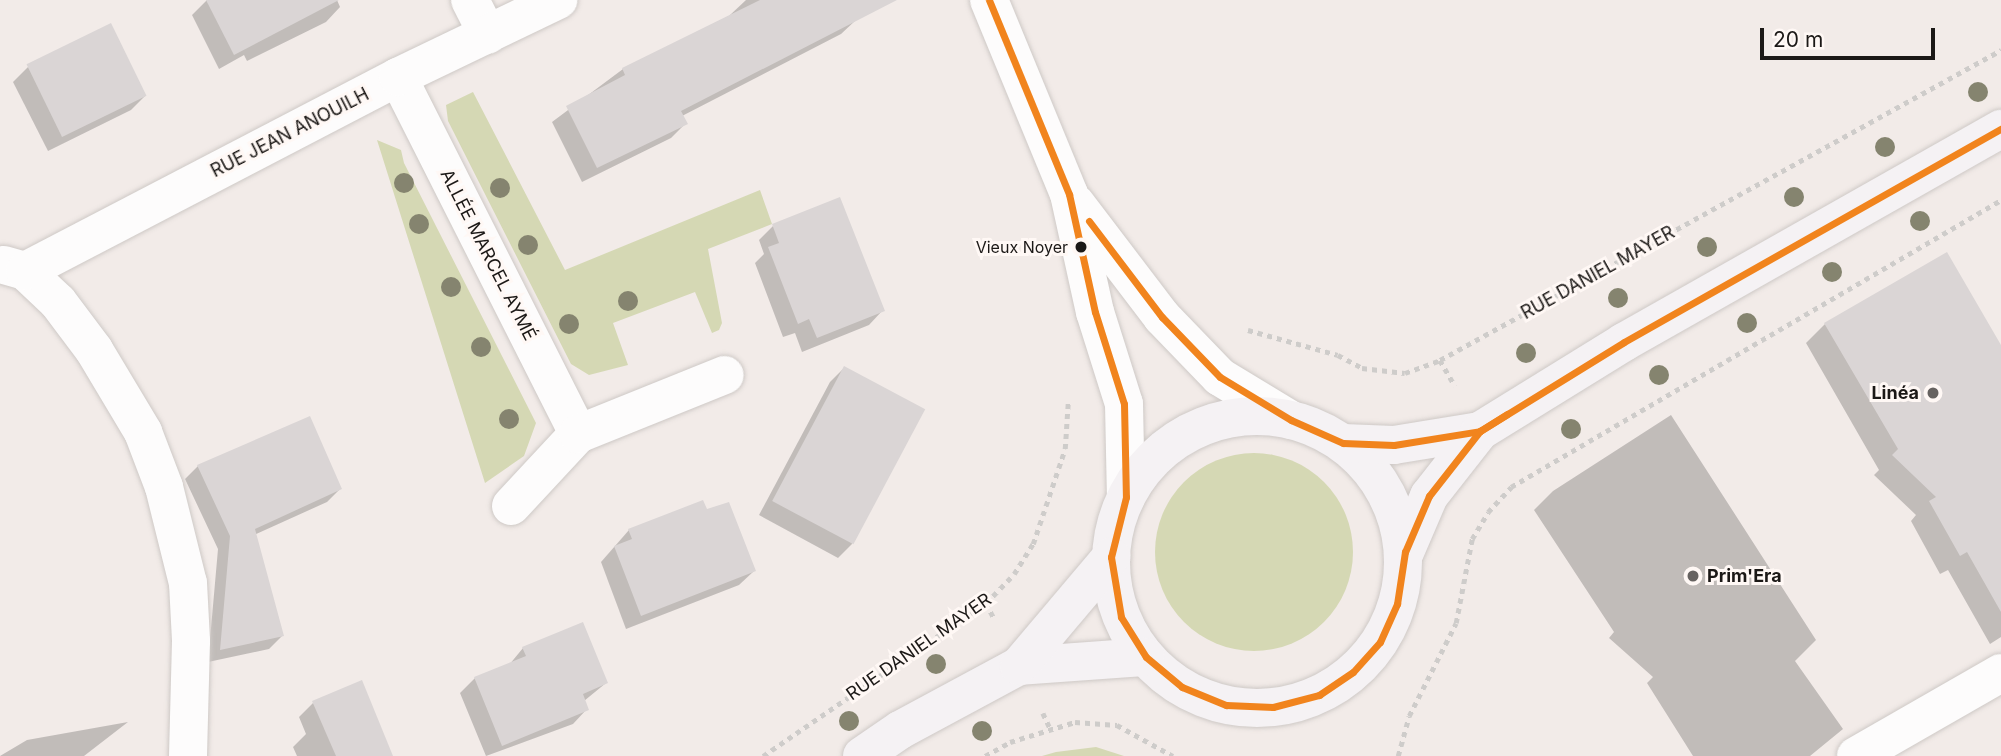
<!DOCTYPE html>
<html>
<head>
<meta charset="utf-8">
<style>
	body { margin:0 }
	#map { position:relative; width:2001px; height:756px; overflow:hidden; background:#f2ebe8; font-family:Inter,sans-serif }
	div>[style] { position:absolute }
	.green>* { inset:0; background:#d5d8b4 }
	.round { border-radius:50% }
	.shadow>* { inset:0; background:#0003 }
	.building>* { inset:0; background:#dad5d5; transform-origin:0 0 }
	.path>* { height:4.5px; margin-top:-2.25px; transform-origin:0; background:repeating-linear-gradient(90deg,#ceccca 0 5px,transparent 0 10px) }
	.roads { filter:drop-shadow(0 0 2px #cec9c6) drop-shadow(0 0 2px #cec9c6) }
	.minor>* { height:38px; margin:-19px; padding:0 19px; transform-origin:19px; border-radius:19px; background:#fdfcfc }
	.secondary>* { height:38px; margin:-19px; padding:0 19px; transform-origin:19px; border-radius:19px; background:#f5f2f4 }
	.secondary>.ring { margin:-19px; padding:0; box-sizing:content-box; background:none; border:38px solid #f5f2f4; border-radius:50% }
	.bus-1>* { height:7px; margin:-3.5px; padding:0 3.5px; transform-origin:3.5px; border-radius:3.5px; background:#f1841d }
	.trees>* { width:20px; height:20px; margin:-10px; border-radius:50%; background:#85846f }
	.dots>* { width:19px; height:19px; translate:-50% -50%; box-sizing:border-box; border:4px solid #fff8f5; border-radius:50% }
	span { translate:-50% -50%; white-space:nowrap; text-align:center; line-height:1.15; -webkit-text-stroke:6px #fff8f5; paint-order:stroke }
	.bus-label { font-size:16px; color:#1b1816 }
	.right { translate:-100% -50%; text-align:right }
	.street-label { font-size:18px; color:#1b1816 }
	.poi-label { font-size:18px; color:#1b1816; font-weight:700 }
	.left { translate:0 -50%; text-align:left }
	.scale { position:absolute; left:1760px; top:28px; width:175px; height:32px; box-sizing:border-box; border:4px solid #1b1816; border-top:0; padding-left:9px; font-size:21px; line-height:24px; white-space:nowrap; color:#1b1816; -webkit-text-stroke:5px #fff8f5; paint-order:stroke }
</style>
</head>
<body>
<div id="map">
	<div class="green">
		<i style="clip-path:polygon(473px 92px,565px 270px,760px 190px,772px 224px,708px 249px,722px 323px,719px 330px,712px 333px,695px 292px,613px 323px,628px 365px,589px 375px,571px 364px,448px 121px,446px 105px)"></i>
		<i style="clip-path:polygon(377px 140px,401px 150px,404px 163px,536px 423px,524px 456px,485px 483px)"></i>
		<i class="round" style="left:1155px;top:453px;width:198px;height:198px"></i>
		<i style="clip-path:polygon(1096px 747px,1124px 756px,1042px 756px,1056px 752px)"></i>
	</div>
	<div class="shadow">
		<i style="clip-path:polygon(207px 0,337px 0,340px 7px,326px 22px,247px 61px,244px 55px,219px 69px,192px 15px)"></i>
		<i style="clip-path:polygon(746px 0,846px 0,856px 20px,841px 34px,682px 116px,685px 124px,671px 138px,582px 182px,552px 122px,623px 69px,729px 16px)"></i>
		<i style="clip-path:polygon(28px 67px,145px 96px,131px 110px,48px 151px,13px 82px)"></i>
		<i style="clip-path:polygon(773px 226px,883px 310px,869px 325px,802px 352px,795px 333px,783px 337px,755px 263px,764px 254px,759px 240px)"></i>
		<i style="clip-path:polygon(1825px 324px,2001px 349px,2001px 637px,1990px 644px,1948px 570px,1940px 574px,1911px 521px,1916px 515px,1874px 475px,1879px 470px,1806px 343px)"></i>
		<i style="clip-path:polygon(844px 368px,852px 544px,838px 558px,759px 515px,830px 382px)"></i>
		<i style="clip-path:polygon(1671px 415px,1816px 640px,1795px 661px,1843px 729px,1810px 756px,1693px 756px,1647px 683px,1653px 677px,1609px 638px,1614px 632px,1534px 510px,1553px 491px)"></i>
		<i style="clip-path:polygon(198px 466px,340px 489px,327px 502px,254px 535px,282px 636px,269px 649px,208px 662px,218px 549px,185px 479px)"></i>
		<i style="clip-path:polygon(629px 530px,754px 571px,739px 585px,626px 629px,601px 562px)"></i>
		<i style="clip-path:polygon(523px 648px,606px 683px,584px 701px,587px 709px,573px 724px,486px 756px,460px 693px,475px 678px,509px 665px)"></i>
		<i style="clip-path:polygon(313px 703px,391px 756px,297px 756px,293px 747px,306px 734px,299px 717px)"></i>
		<i style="clip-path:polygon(128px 722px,84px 756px,0 756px,27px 740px)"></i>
	</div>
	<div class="building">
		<i style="clip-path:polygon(206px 0,339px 0,234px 55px)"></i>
		<i style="clip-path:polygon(760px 0,897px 0,681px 111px,688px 124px,597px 168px,566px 106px,625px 75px,622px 68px)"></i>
		<i style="left:111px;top:23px;width:81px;height:94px;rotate:64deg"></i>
		<i style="clip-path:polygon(840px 197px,885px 311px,817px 338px,809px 319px,798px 324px,768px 247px,779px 243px,772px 224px)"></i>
		<i style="clip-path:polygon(1947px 252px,2001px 345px,2001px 612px,1967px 552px,1960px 556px,1929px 501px,1936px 497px,1892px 455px,1898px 449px,1824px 323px)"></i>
		<i style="left:844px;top:366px;width:92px;height:153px;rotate:28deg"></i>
		<i style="clip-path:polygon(310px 416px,342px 489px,255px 529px,284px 636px,220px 650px,230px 536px,197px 465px)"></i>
		<i style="clip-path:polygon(703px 500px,707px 509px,729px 502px,756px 571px,641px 616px,614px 546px,632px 539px,628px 529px)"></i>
		<i style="clip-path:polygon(583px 622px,608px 683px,583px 694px,589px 710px,502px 746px,474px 677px,526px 656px,522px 647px)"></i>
		<i style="clip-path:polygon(362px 680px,393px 756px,336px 756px,312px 701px)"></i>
	</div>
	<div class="path">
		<i style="left:1248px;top:330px;width:93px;rotate:15.5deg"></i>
		<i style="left:1338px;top:355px;width:27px;rotate:28deg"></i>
		<i style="left:1362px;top:368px;width:43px;rotate:6.6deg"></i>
		<i style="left:1405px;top:373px;width:37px;rotate:-20deg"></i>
		<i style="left:1440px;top:360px;width:641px;rotate:-28.92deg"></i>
		<i style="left:1440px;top:360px;width:30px;rotate:60deg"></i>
		<i style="left:986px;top:603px;width:17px;rotate:62deg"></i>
		<i style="left:1043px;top:713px;width:17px;rotate:65deg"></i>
		<i style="left:763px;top:756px;width:270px;rotate:-34.5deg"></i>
		<i style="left:986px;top:603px;width:40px;rotate:-46deg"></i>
		<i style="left:1014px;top:574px;width:36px;rotate:-58deg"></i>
		<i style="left:1033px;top:544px;width:100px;rotate:-71.4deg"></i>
		<i style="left:1065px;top:449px;width:46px;rotate:-86.3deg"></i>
		<i style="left:985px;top:756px;width:29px;rotate:-29deg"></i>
		<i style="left:1010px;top:742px;width:68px;rotate:-17.1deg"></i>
		<i style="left:1075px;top:722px;width:42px;rotate:4.1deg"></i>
		<i style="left:1117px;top:725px;width:64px;rotate:29deg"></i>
		<i style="left:1398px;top:756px;width:41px;rotate:-74.6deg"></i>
		<i style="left:1409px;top:716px;width:104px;rotate:-63.2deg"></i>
		<i style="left:1456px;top:623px;width:86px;rotate:-79.2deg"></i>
		<i style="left:1472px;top:539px;width:31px;rotate:-59deg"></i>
		<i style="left:1488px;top:512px;width:34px;rotate:-47deg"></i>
		<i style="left:1511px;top:487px;width:568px;rotate:-30.36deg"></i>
	</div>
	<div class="roads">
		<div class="minor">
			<i style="left:470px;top:0;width:39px;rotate:63deg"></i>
			<i style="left:989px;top:0;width:210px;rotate:67.6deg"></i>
			<i style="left:1069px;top:194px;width:121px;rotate:77.6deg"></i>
			<i style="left:1095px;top:312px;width:96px;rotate:72.5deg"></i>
			<i style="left:1124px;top:404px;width:93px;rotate:88.8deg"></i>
			<i style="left:398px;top:77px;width:400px;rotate:63.2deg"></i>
			<i style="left:1076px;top:204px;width:142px;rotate:52.7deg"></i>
			<i style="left:1162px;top:317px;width:83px;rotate:46deg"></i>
			<i style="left:1220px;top:377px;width:83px;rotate:31.2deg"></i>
			<i style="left:4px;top:265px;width:22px;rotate:16deg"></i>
			<i style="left:25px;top:271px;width:45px;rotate:43.2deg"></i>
			<i style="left:58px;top:302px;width:60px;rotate:53.1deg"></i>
			<i style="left:94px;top:350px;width:96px;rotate:59.1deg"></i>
			<i style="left:143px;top:432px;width:59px;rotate:69.1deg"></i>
			<i style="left:164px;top:487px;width:99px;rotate:76deg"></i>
			<i style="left:188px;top:583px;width:58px;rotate:87deg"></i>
			<i style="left:191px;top:641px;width:115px;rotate:91.5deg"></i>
			<i style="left:25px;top:271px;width:420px;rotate:-27.5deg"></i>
			<i style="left:398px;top:77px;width:178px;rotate:-25.7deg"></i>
			<i style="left:511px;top:506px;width:98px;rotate:-47.1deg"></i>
			<i style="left:578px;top:434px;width:158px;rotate:-21.9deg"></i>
			<i style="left:1856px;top:756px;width:167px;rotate:-29.8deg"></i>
		</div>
		<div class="secondary">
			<i class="ring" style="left:1111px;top:416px;width:254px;height:254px"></i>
			<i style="left:1343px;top:443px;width:51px;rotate:2.2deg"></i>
			<i style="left:1394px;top:445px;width:87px;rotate:-9.2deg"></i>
			<i style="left:1405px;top:552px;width:61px;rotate:-66.8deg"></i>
			<i style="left:1429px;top:496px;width:83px;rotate:-51.9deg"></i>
			<i style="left:1480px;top:431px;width:169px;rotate:-31.7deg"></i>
			<i style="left:1624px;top:342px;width:433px;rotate:-29.5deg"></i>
			<i style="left:1019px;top:666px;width:127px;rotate:-4.1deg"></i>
			<i style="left:862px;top:756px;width:46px;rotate:-34.4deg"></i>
			<i style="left:900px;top:730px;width:135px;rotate:-28.3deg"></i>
			<i style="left:1019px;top:666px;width:143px;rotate:-49.8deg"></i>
		</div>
	</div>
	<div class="bus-1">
		<i style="left:989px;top:0;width:210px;rotate:67.6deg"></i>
		<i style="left:1069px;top:194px;width:121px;rotate:77.6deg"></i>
		<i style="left:1095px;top:312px;width:96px;rotate:72.5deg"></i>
		<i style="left:1124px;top:404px;width:93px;rotate:88.8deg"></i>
		<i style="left:1126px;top:497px;width:62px;rotate:104deg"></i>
		<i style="left:1111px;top:557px;width:61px;rotate:80.5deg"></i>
		<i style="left:1121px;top:617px;width:47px;rotate:58deg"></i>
		<i style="left:1146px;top:657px;width:47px;rotate:39.8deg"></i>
		<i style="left:1182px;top:687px;width:48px;rotate:22.2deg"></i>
		<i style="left:1226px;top:705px;width:47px;rotate:2.4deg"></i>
		<i style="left:1273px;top:707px;width:48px;rotate:-14.6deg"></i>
		<i style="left:1319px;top:695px;width:41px;rotate:-34.1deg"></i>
		<i style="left:1353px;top:672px;width:40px;rotate:-48deg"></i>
		<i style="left:1380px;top:642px;width:42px;rotate:-65.9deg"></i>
		<i style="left:1397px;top:604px;width:53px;rotate:-81.3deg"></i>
		<i style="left:1405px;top:552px;width:61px;rotate:-66.8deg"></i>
		<i style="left:1429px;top:496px;width:83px;rotate:-51.9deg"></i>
		<i style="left:1480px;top:431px;width:169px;rotate:-31.7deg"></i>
		<i style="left:1624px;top:342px;width:433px;rotate:-29.5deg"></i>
		<i style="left:1089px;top:221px;width:121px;rotate:52.8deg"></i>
		<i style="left:1162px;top:317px;width:83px;rotate:46deg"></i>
		<i style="left:1220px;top:377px;width:83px;rotate:31.2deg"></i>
		<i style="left:1291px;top:420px;width:57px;rotate:23.9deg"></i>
		<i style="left:1343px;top:443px;width:51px;rotate:2.2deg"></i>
		<i style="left:1394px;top:445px;width:87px;rotate:-9.2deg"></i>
		<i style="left:1480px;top:431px;width:32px;rotate:-32deg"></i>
	</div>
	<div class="trees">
		<i style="left:1978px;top:92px"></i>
		<i style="left:1885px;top:147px"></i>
		<i style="left:404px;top:183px"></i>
		<i style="left:500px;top:188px"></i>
		<i style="left:1794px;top:197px"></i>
		<i style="left:1920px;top:221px"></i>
		<i style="left:419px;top:224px"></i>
		<i style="left:528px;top:245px"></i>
		<i style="left:1707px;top:247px"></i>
		<i style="left:1832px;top:272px"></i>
		<i style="left:451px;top:287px"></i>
		<i style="left:1618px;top:298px"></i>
		<i style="left:628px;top:301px"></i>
		<i style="left:1747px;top:323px"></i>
		<i style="left:569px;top:324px"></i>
		<i style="left:481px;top:347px"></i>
		<i style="left:1526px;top:353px"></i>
		<i style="left:1659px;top:375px"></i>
		<i style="left:509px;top:419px"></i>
		<i style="left:1571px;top:429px"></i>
		<i style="left:936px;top:664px"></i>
		<i style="left:849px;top:721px"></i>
		<i style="left:982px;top:731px"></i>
	</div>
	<div class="dots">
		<i style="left:1081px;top:247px;background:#1b1816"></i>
		<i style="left:1933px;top:393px;background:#666260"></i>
		<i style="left:1693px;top:576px;background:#666260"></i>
	</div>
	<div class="bus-label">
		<span class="right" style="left:1068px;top:247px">Vieux Noyer</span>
	</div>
	<div class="street-label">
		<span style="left:290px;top:133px;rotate:-27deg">RUE JEAN ANOUILH</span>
		<span style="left:488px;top:255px;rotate:63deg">ALLÉE MARCEL AYMÉ</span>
		<span style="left:1598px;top:273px;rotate:-29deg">RUE DANIEL MAYER</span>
		<span style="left:919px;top:647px;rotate:-35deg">RUE DANIEL MAYER</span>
	</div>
	<div class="poi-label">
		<span class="right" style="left:1919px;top:393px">Linéa</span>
		<span class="left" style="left:1707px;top:576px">Prim'Era</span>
	</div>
	<div class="scale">20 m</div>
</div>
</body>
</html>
